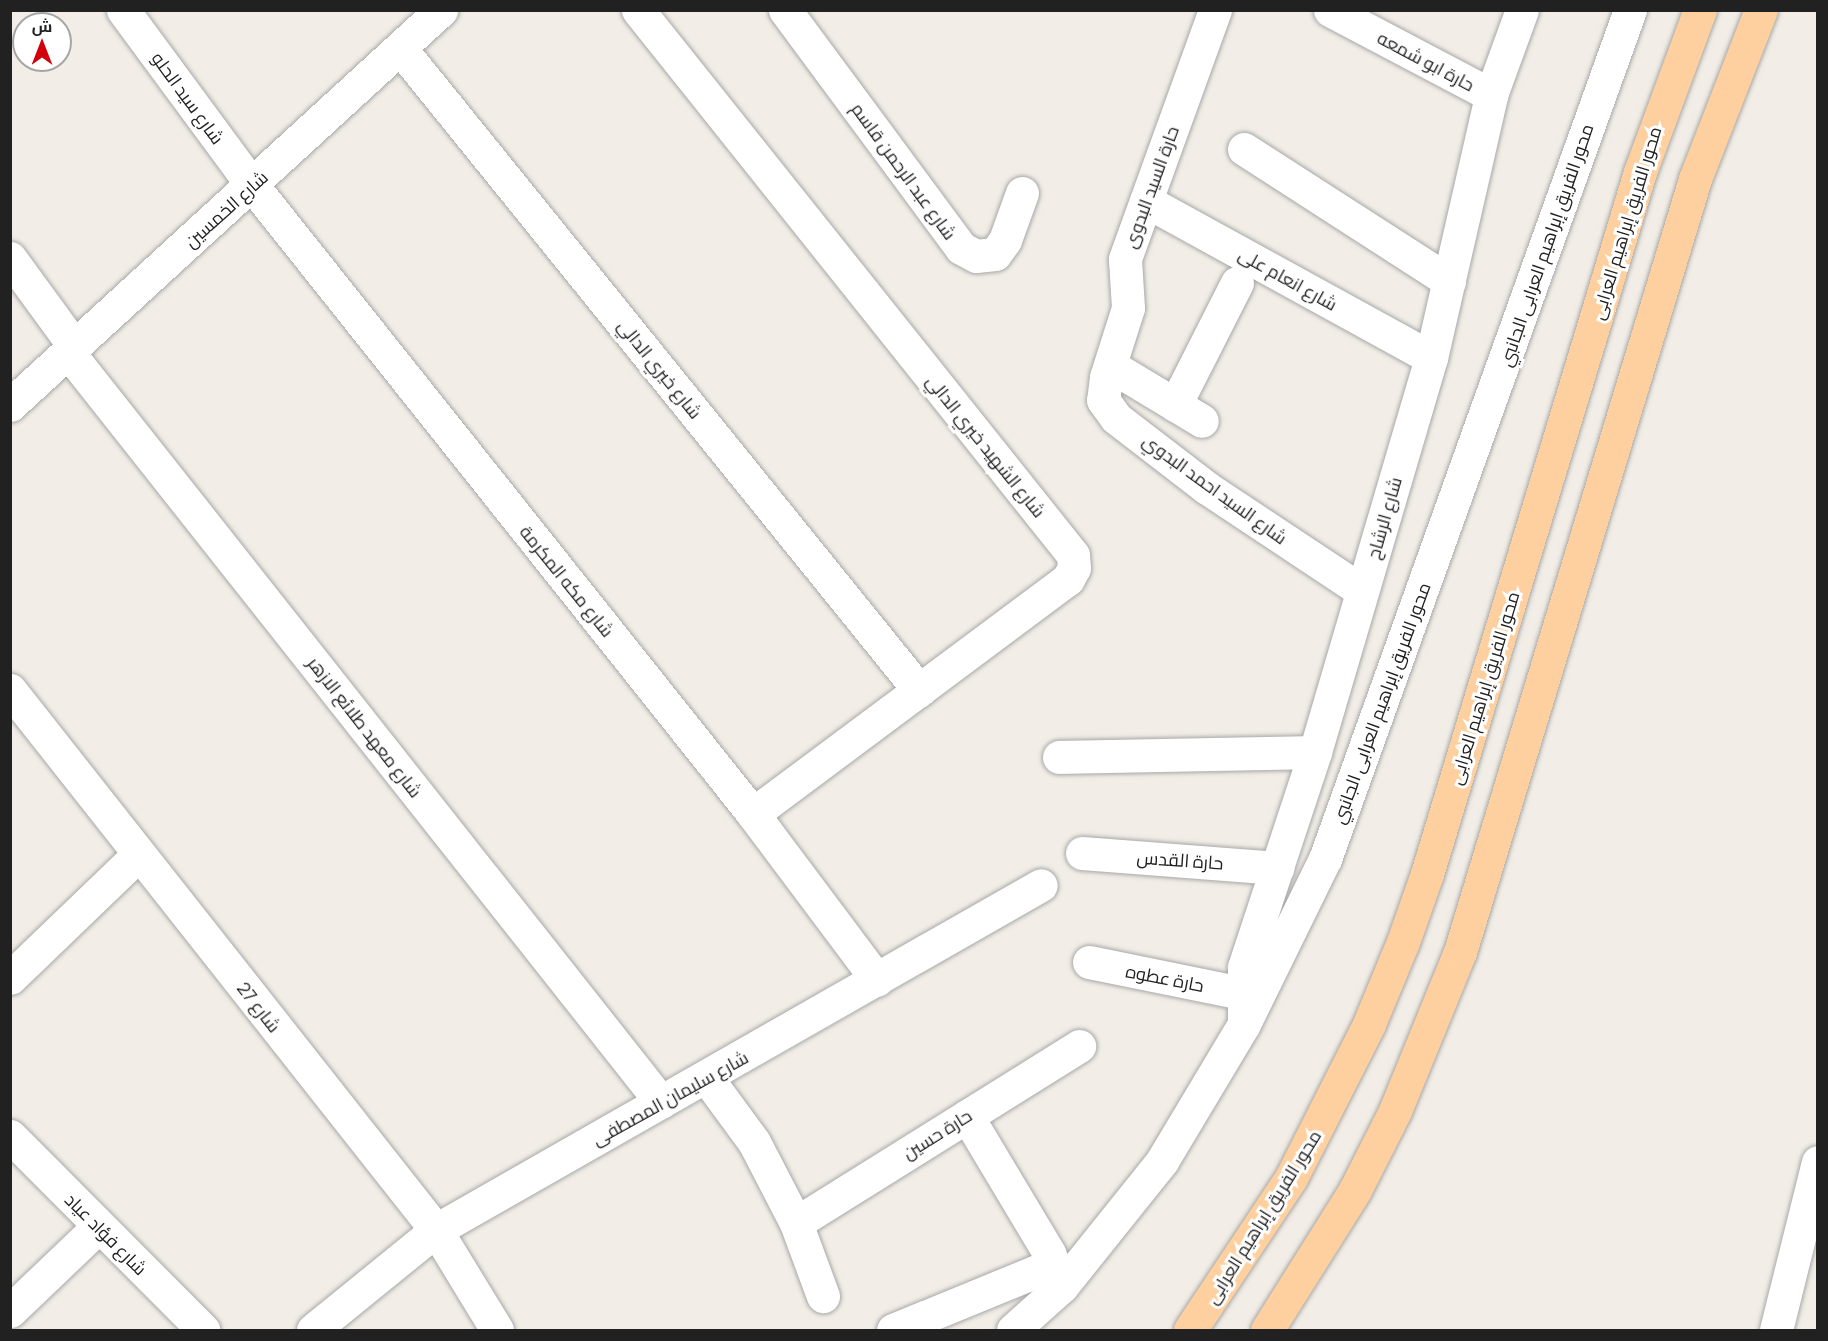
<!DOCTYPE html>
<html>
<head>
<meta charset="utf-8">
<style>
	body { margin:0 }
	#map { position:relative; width:1828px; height:1341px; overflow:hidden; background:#f2eee7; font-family:Manrope,Cairo,sans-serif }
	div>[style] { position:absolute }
	.roads { filter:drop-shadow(0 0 2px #a8a8a8) drop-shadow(0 0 2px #a8a8a8) }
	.minor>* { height:33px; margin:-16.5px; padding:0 16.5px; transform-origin:16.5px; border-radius:16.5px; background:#fff }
	.major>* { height:33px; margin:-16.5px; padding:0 16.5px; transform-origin:16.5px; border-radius:16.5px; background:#ffd09f }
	span { translate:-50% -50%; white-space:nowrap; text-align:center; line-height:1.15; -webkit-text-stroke:6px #fff; paint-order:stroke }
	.street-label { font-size:18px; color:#212121 }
	.frame { position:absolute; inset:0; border:12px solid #212121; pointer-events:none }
	.north { position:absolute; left:12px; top:12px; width:60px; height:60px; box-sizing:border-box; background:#fff; border:2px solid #a6a6a6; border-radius:50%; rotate:0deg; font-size:16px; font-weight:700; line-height:24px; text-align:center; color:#212121 }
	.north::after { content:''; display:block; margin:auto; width:21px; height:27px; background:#d2000b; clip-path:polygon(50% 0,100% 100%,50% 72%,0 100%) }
</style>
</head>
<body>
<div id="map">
	<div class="roads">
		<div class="minor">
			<i style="left:123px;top:10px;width:217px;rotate:53.6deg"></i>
			<i style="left:252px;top:185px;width:804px;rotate:51.46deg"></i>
			<i style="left:753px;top:814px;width:207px;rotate:53.2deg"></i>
			<i style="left:638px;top:10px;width:697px;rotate:51.4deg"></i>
			<i style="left:1073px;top:555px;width:13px;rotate:86deg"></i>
			<i style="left:1074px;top:568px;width:13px;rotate:119deg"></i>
			<i style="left:1068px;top:579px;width:393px;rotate:143.3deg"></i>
			<i style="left:785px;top:10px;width:296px;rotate:53.5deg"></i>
			<i style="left:961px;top:248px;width:17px;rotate:28deg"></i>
			<i style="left:976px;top:256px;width:19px;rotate:-6deg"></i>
			<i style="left:995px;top:254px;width:17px;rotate:-54deg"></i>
			<i style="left:1005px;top:240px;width:50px;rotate:-70.1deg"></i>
			<i style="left:1215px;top:10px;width:265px;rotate:109.9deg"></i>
			<i style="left:1125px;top:259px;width:49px;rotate:86.5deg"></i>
			<i style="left:1128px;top:308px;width:72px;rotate:107.7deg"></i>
			<i style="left:1106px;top:377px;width:23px;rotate:97deg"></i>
			<i style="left:1103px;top:400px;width:22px;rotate:54deg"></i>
			<i style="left:1116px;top:418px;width:115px;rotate:37.6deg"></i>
			<i style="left:1207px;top:488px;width:186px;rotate:33.6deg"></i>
			<i style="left:1330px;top:10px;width:182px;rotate:27.8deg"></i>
			<i style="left:400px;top:48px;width:826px;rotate:51.05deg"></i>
			<i style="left:1244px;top:149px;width:244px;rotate:32.8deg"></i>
			<i style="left:1146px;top:201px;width:325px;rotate:28.8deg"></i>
			<i style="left:10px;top:258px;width:110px;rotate:53.9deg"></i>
			<i style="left:68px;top:352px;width:956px;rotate:51.67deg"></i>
			<i style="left:1111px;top:366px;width:106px;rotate:31.1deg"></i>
			<i style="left:10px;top:405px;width:585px;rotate:-42.5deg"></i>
			<i style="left:1175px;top:405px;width:137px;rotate:-63.1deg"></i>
			<i style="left:10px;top:690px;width:688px;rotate:51.73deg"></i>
			<i style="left:436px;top:1230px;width:117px;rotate:58.6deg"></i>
			<i style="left:1059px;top:757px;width:256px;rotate:-1.1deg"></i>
			<i style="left:1082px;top:853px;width:196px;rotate:4.4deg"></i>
			<i style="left:1089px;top:962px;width:155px;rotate:11.5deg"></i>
			<i style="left:10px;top:978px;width:178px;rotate:-43.9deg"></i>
			<i style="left:1244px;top:1019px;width:52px;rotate:-90deg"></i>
			<i style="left:1244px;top:967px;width:226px;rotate:-71.7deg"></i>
			<i style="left:1315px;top:752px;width:411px;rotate:-73.6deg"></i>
			<i style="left:1431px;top:358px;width:270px;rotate:-77.1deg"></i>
			<i style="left:1491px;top:95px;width:90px;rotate:-70deg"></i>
			<i style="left:707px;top:1078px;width:79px;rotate:53.7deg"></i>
			<i style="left:754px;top:1142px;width:91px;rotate:62.6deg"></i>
			<i style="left:796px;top:1223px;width:78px;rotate:69.7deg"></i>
			<i style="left:967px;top:1116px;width:160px;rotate:59.1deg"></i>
			<i style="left:1049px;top:1253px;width:35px;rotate:68deg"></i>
			<i style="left:10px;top:1136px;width:274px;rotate:45.1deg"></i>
			<i style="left:796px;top:1223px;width:334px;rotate:-32deg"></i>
			<i style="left:10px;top:1311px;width:122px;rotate:-43.7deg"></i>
			<i style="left:313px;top:1330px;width:159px;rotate:-39.1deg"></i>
			<i style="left:436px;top:1230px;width:696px;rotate:-29.69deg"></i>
			<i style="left:893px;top:1330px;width:174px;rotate:-22.3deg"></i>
			<i style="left:1013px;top:1330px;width:66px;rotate:-41.9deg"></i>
			<i style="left:1062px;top:1286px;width:160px;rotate:-51.3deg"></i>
			<i style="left:1162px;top:1161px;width:160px;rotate:-59.1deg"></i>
			<i style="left:1244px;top:1024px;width:184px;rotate:-63.9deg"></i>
			<i style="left:1325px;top:859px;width:902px;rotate:-70.24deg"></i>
			<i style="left:1776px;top:1330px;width:173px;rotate:-76deg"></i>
		</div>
		<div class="major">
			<i style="left:1190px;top:1330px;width:182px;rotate:-56.4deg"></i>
			<i style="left:1291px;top:1178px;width:173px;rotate:-63.1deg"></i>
			<i style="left:1369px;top:1024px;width:89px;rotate:-67.5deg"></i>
			<i style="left:1403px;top:942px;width:72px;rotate:-70.6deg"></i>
			<i style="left:1427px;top:874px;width:734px;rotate:-73.12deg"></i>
			<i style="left:1640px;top:172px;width:173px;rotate:-69.7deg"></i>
			<i style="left:1267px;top:1330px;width:165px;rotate:-57.8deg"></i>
			<i style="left:1355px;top:1190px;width:89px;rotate:-63.1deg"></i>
			<i style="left:1395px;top:1111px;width:172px;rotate:-67.8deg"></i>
			<i style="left:1460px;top:952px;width:808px;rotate:-73.09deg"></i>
			<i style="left:1695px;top:179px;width:181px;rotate:-68.7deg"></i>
		</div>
	</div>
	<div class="street-label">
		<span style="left:1426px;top:61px;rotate:28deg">حارة ابو شمعه</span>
		<span style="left:188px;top:98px;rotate:54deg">شارع سيد الحلو</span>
		<span style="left:904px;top:171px;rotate:54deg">شارع عبد الرحمن قاسم</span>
		<span style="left:1151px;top:187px;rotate:-70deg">حارة السيد البدوى</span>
		<span style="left:226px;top:209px;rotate:-42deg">شارع الخمسين</span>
		<span style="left:1626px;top:223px;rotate:-73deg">محور الفريق إبراهيم العرابى</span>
		<span style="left:1546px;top:245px;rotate:-71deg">محور الفريق إبراهيم العرابى الجانبي</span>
		<span style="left:1288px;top:279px;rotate:29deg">شارع انعام على</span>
		<span style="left:660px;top:369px;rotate:51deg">شارع خيري الدالي</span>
		<span style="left:986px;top:446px;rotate:51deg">شارع الشهيد خيري الدالي</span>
		<span style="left:1215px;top:489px;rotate:36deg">شارع السيد احمد البدوي</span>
		<span style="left:1384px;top:518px;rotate:-74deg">شارع الرشاح</span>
		<span style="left:567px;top:581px;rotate:51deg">شارع مكه المكرمة</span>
		<span style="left:1484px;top:688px;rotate:-73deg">محور الفريق إبراهيم العرابى</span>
		<span style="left:1381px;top:703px;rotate:-70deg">محور الفريق إبراهيم العرابى الجانبي</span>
		<span style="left:365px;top:727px;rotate:52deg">شارع معهد طلائع الازهر</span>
		<span style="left:1180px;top:860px;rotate:4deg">حارة القدس</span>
		<span style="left:1165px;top:978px;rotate:11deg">حارة عطوه</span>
		<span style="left:259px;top:1007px;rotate:52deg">شارع 27</span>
		<span style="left:670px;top:1098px;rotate:-29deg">شارع سليمان المصطفى</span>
		<span style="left:937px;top:1134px;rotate:-32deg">حارة حسين</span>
		<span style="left:1263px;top:1217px;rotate:-58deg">محور الفريق إبراهيم العرابى</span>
		<span style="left:106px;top:1234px;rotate:45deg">شارع فؤاد عياد</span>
	</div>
	<div class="frame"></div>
	<div class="north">ش</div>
</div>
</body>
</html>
